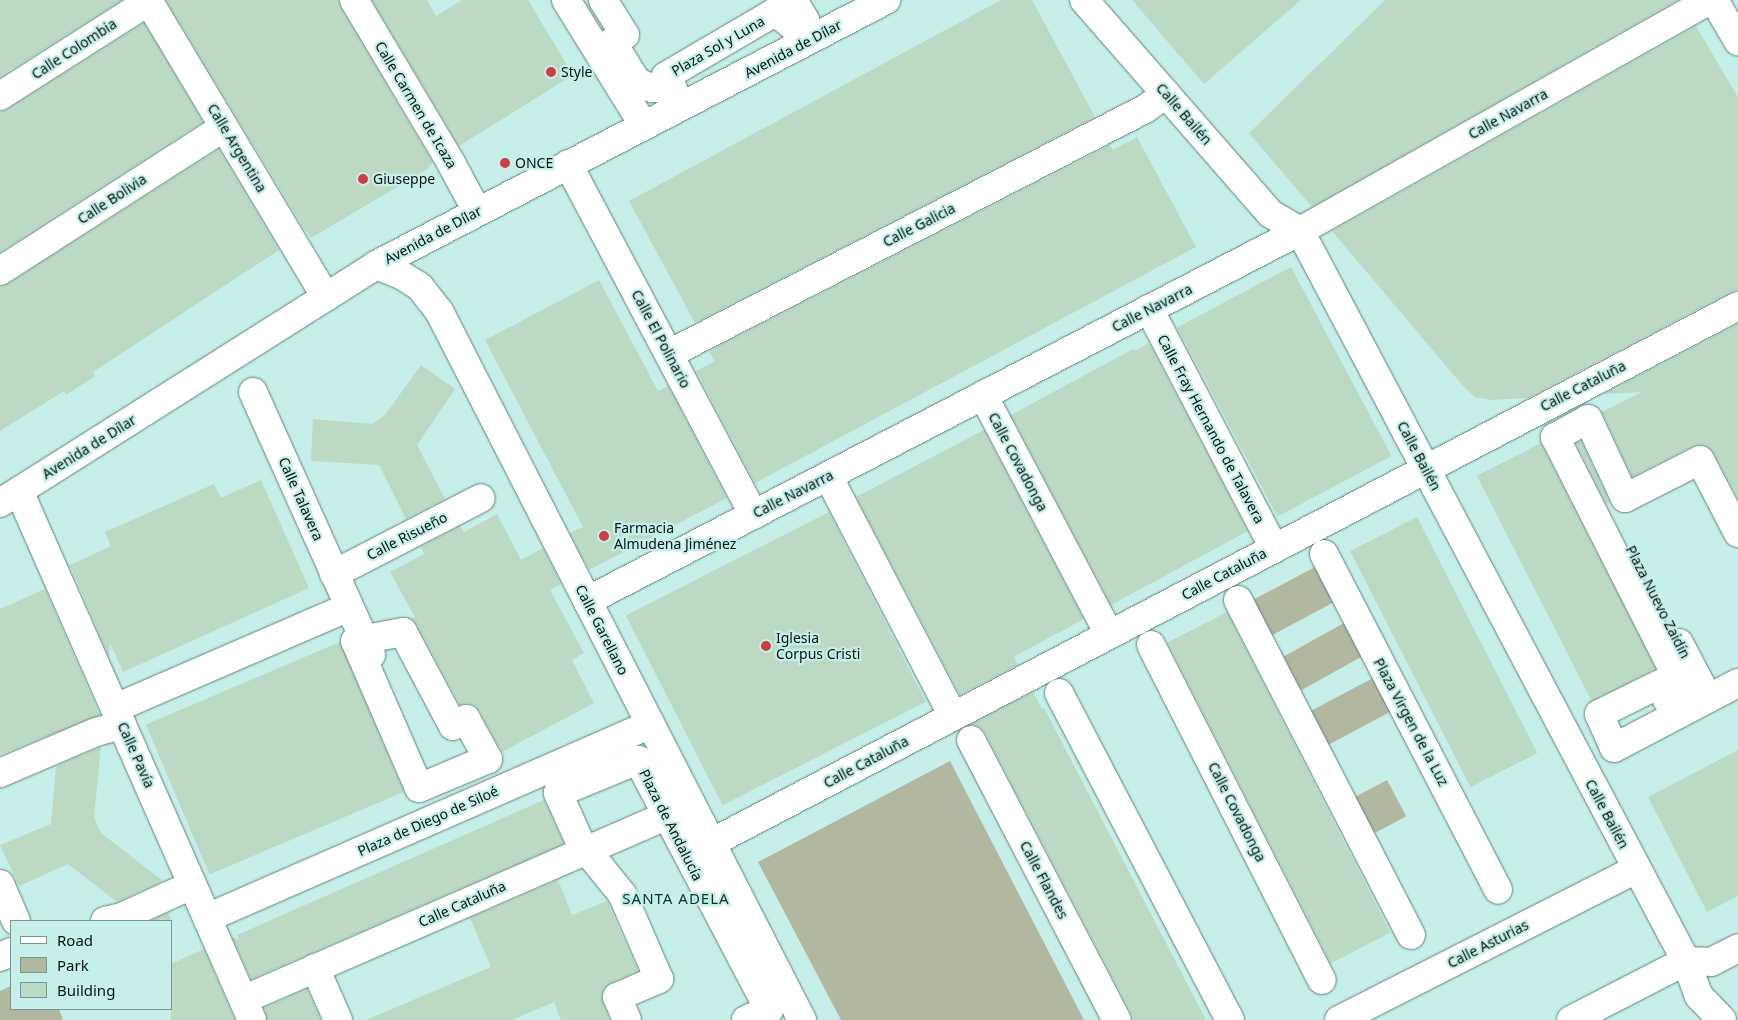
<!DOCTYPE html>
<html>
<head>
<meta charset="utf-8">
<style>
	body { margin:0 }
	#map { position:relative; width:1738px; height:1020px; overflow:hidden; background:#c6efe9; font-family:"Noto Sans",sans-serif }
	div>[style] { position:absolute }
	.green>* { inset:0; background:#b1b89f; transform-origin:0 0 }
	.building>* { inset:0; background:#bcd9c3; transform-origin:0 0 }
	.roads { filter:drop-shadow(0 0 1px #5e847f) drop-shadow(0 0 1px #5e847f) }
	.minor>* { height:28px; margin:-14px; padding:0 14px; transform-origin:14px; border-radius:14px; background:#fff }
	.major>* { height:28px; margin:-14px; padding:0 14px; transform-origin:14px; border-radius:14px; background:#fff }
	.dots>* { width:14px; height:14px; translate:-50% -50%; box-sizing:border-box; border:2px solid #c6efe9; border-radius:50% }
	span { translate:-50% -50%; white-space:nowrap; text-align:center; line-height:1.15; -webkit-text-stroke:4.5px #c6efe9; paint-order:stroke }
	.street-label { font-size:14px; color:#051311 }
	.poi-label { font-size:14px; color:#051311 }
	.left { translate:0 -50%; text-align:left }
	.neighbourhood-label { font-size:15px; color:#0d332f; letter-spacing:1px }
	.legend { position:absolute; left:10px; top:920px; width:162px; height:90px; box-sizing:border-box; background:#c6efe9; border:1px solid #799793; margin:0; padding:6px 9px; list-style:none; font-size:15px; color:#051311 }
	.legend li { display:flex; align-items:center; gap:10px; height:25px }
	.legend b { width:25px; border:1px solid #799793 }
</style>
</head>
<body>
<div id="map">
	<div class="green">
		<i style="left:1315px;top:567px;width:40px;height:71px;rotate:62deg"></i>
		<i style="left:1344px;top:623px;width:38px;height:70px;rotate:61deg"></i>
		<i style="left:1373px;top:678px;width:38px;height:70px;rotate:62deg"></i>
		<i style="clip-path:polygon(950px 761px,1084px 1020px,841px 1020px,758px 862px)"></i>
		<i style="left:1387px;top:780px;width:41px;height:40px;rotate:62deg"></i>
		<i style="clip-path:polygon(11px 986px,11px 1009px,59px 1009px,63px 1020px,0 1020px,0 991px)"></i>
	</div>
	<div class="building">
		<i style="clip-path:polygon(0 0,122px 0,0 77px)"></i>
		<i style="clip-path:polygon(166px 0,338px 0,341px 8px,433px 163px,428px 166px,429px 168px,311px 238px,307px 231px,306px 232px)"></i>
		<i style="clip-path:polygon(372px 0,427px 0,436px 16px,462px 0,528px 0,573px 75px,459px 146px)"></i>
		<i style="clip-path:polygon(1001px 0,1032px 0,1095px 117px,695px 323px,629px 201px)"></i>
		<i style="clip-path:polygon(1132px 0,1301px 0,1204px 84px)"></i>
		<i style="clip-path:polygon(1385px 0,1678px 0,1312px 207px,1249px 133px)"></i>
		<i style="clip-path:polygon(144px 23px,203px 122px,0 252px,0 112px,8px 109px)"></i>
		<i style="clip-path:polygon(1696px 26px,1738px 97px,1738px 290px,1731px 292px,1528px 398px,1492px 400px,1475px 397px,1463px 386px,1332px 231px)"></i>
		<i style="clip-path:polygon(1137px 137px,1196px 247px,755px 483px,696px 371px,715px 361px,709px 351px,1110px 145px,1113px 150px)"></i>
		<i style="clip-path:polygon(219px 149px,279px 250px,93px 372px,95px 376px,66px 395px,64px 391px,0 431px,0 287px,8px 284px)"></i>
		<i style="left:1291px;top:267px;width:214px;height:129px;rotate:62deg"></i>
		<i style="clip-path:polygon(599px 280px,658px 391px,668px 386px,727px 498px,589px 570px,570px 533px,583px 527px,485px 340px)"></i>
		<i style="clip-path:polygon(1738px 324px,1738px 499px,1714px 453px,1709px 447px,1701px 444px,1693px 446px,1632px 477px,1602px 412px,1642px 392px,1603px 394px)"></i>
		<i style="clip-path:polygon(1149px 343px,1248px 531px,1111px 605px,1011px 415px,1133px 349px,1134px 351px)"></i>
		<i style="clip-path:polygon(421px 365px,455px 389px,417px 445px,445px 499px,406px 519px,379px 465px,311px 461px,313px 419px,372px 424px,385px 415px)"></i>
		<i style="clip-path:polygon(984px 430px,1084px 619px,1017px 655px,1014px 657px,1018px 665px,960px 695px,856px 497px)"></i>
		<i style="clip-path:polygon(1581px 441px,1610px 502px,1606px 504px,1576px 443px)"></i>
		<i style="left:1541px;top:443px;width:253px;height:72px;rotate:63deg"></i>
		<i style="clip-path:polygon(261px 480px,309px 588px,123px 672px,110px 643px,109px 657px,70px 565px,111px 546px,105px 532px,214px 484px,221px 498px)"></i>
		<i style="left:829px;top:512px;width:213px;height:228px;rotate:63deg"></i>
		<i style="clip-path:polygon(497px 514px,521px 560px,543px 548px,561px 584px,550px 590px,584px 653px,572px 660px,594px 703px,502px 752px,479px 711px,474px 705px,466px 703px,460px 705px,417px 625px,411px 619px,415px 617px,390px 572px,424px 554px,421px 547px,460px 526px,464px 532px)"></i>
		<i style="left:1417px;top:517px;width:265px;height:75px;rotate:63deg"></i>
		<i style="clip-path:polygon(45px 589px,100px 715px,0 755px,0 609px)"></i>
		<i style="left:1227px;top:612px;width:360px;height:67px;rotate:63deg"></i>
		<i style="left:340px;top:642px;width:163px;height:211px;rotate:67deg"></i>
		<i style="clip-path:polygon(1033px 692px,1042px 709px,1044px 708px,1206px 1020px,1133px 1020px,1131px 1013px,985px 733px,980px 727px,971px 724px)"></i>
		<i style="clip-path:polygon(101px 747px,94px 818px,101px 833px,163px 881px,117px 902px,68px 864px,19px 886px,0 845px,51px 824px,56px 766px)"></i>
		<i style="clip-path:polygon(1738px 750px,1738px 896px,1707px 912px,1648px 797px)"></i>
		<i style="clip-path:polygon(544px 800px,564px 844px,251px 979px,232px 937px,240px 940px,237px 935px)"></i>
		<i style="clip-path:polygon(558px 880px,572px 915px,607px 901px,638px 971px,611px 983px,604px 988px,602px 995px,603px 1003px,610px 1020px,561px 1020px,554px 1002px,512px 1020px,366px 1020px,491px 967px,470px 918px)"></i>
		<i style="clip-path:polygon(168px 913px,172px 921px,150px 921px)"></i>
		<i style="clip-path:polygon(204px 949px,235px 1020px,171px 1020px,171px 964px)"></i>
		<i style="clip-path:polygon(307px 989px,321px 1020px,267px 1020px,264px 1008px)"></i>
	</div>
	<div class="roads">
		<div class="minor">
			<i style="left:148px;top:0;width:346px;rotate:59.1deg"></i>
			<i style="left:354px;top:0;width:190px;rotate:59.2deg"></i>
			<i style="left:451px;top:163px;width:55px;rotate:61.6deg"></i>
			<i style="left:566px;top:0;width:148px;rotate:58.2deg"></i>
			<i style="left:603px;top:0;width:41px;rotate:57.8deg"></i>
			<i style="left:625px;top:35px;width:15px;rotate:152deg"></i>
			<i style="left:612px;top:42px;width:47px;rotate:58deg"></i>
			<i style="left:637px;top:82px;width:16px;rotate:22deg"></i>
			<i style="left:652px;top:88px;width:21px;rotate:3deg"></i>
			<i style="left:673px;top:89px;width:15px;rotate:-118deg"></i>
			<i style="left:666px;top:76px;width:126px;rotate:-30.4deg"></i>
			<i style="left:775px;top:12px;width:24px;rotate:38deg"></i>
			<i style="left:794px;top:27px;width:13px;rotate:-32deg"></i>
			<i style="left:805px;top:20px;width:23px;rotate:-121deg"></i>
			<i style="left:1084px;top:0;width:284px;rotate:48.9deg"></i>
			<i style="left:1271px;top:214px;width:34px;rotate:30deg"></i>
			<i style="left:1300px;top:231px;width:826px;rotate:62.13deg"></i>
			<i style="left:1686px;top:961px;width:37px;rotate:70deg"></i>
			<i style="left:1699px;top:996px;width:33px;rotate:46deg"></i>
			<i style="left:1714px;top:0;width:48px;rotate:59.7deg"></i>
			<i style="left:0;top:96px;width:177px;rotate:-32.5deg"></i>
			<i style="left:568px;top:164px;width:397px;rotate:62.1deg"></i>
			<i style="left:376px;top:265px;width:27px;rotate:22deg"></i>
			<i style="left:401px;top:275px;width:22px;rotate:32deg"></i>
			<i style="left:420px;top:287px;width:31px;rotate:52deg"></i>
			<i style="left:439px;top:311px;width:797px;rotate:62.89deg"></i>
			<i style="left:0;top:271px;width:266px;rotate:-32.7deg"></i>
			<i style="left:1149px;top:309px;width:270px;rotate:62.4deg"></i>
			<i style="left:669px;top:354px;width:535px;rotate:-27.24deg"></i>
			<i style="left:1145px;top:109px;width:26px;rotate:-36deg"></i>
			<i style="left:253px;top:392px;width:288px;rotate:65.8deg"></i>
			<i style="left:983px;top:395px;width:270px;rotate:62.2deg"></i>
			<i style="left:828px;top:476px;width:271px;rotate:62.5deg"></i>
			<i style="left:19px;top:491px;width:578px;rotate:66.23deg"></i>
			<i style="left:1738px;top:533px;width:82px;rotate:-117.5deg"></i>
			<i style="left:1700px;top:460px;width:84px;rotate:153.1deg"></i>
			<i style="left:1625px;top:498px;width:87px;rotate:-115.1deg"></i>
			<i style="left:1588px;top:419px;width:38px;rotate:151deg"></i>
			<i style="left:1555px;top:437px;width:268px;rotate:63.1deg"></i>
			<i style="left:1676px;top:676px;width:86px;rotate:153.7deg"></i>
			<i style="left:1599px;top:714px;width:37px;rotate:66deg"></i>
			<i style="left:1614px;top:748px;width:140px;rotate:-27.7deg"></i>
			<i style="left:1324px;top:554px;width:378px;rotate:62.6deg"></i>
			<i style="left:334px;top:574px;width:165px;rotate:-27.3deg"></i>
			<i style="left:1238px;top:600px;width:377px;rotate:62.7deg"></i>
			<i style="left:587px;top:601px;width:803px;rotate:-27.43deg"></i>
			<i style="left:1300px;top:231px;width:471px;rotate:-29.4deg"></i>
			<i style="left:403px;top:632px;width:106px;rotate:62deg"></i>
			<i style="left:453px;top:726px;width:15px;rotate:-28deg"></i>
			<i style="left:466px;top:719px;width:46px;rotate:61.2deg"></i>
			<i style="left:488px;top:759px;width:75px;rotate:157.2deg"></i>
			<i style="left:419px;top:788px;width:160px;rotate:-113.5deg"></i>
			<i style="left:355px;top:641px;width:49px;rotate:-10.6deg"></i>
			<i style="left:1151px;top:645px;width:376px;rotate:63deg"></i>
			<i style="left:1059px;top:693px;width:369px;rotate:62.4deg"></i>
			<i style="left:1667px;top:700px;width:37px;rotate:-27deg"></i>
			<i style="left:1700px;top:683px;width:45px;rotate:-117.7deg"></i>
			<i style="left:127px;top:703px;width:242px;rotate:-23.4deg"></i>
			<i style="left:971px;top:740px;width:316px;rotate:62.5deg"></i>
			<i style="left:0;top:773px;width:104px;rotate:-23.1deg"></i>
			<i style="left:96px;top:732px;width:27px;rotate:-15deg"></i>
			<i style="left:711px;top:843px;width:1159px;rotate:-27.6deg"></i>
			<i style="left:0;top:884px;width:40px;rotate:66.6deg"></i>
			<i style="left:207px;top:918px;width:484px;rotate:-23.6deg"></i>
			<i style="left:105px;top:921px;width:17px;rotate:-13deg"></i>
			<i style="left:122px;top:917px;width:77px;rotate:-24.6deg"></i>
			<i style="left:0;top:957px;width:12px;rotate:-24deg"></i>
			<i style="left:315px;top:968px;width:57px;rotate:66.1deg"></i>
			<i style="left:254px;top:995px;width:455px;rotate:-23.5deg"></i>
			<i style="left:627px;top:1020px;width:25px;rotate:-113deg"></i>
			<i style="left:617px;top:997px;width:46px;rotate:-23.2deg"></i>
			<i style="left:659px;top:979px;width:93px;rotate:-113.5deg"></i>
			<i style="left:622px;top:894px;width:67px;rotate:-128.9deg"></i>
			<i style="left:580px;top:842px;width:54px;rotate:-114.2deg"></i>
			<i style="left:558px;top:793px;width:87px;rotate:-22.4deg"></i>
			<i style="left:638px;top:760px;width:282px;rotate:62.3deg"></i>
			<i style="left:769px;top:1010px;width:25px;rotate:157deg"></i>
			<i style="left:1339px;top:1020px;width:334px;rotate:-26.9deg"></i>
			<i style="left:1571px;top:1020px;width:129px;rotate:-27.2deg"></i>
			<i style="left:1686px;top:961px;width:25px;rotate:2deg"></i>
			<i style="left:1711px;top:962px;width:30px;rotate:-27deg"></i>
		</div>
		<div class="major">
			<i style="left:0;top:503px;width:445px;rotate:-32.3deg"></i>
			<i style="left:376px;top:265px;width:575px;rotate:-27.46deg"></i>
		</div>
	</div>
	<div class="dots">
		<i style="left:551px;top:72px;background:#ce3e47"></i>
		<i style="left:505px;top:163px;background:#ce3e47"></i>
		<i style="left:363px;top:179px;background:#ce3e47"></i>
		<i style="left:604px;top:536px;background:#ce3e47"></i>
		<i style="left:766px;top:646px;background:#ce3e47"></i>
	</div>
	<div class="street-label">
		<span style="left:718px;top:46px;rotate:-30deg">Plaza Sol y Luna</span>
		<span style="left:74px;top:49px;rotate:-33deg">Calle Colombia</span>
		<span style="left:793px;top:49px;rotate:-28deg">Avenida de Dílar</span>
		<span style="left:416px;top:105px;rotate:59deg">Calle Carmen de Icaza</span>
		<span style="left:1184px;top:114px;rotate:49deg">Calle Bailén</span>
		<span style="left:1508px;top:114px;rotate:-29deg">Calle Navarra</span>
		<span style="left:237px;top:148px;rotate:59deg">Calle Argentina</span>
		<span style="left:112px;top:199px;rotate:-33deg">Calle Bolivia</span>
		<span style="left:919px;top:225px;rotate:-27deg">Calle Galicia</span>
		<span style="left:433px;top:235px;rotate:-28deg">Avenida de Dílar</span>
		<span style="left:1152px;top:308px;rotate:-27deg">Calle Navarra</span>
		<span style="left:661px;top:339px;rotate:62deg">Calle El Polinario</span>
		<span style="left:1583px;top:386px;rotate:-27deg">Calle Cataluña</span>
		<span style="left:1211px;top:429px;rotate:62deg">Calle Fray Hernando de Talavera</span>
		<span style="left:89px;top:447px;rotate:-32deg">Avenida de Dílar</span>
		<span style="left:1419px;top:456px;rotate:62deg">Calle Bailén</span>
		<span style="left:1018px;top:462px;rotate:62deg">Calle Covadonga</span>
		<span style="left:793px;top:494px;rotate:-27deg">Calle Navarra</span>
		<span style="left:301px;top:499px;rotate:66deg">Calle Talavera</span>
		<span style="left:407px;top:536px;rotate:-27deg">Calle Risueño</span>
		<span style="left:1224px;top:574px;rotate:-28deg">Calle Cataluña</span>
		<span style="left:1658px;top:602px;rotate:63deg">Plaza Nuevo Zaidín</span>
		<span style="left:602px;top:630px;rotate:63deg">Calle Garellano</span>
		<span style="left:1411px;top:722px;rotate:62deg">Plaza Virgen de la Luz</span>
		<span style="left:136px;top:755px;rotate:66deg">Calle Pavía</span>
		<span style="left:866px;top:762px;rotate:-28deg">Calle Cataluña</span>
		<span style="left:1237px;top:812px;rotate:63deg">Calle Covadonga</span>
		<span style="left:1607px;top:814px;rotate:62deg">Calle Bailén</span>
		<span style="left:428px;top:821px;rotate:-24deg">Plaza de Diego de Siloé</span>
		<span style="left:671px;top:825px;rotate:63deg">Plaza de Andalucía</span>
		<span style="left:1044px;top:880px;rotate:62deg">Calle Flandes</span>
		<span style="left:462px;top:904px;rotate:-24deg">Calle Cataluña</span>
		<span style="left:1488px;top:944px;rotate:-27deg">Calle Asturias</span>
	</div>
	<div class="poi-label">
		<span class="left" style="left:561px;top:72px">Style</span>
		<span class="left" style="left:515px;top:163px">ONCE</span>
		<span class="left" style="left:373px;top:179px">Giuseppe</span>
		<span class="left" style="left:614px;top:536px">Farmacia<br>Almudena Jiménez</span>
		<span class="left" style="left:776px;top:646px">Iglesia<br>Corpus Cristi</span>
	</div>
	<div class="neighbourhood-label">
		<span style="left:676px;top:899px">SANTA ADELA</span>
	</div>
	<ul class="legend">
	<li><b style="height:6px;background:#fff"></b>Road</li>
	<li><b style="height:14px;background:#b1b89f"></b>Park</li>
	<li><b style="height:14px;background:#bcd9c3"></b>Building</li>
	</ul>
</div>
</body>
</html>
